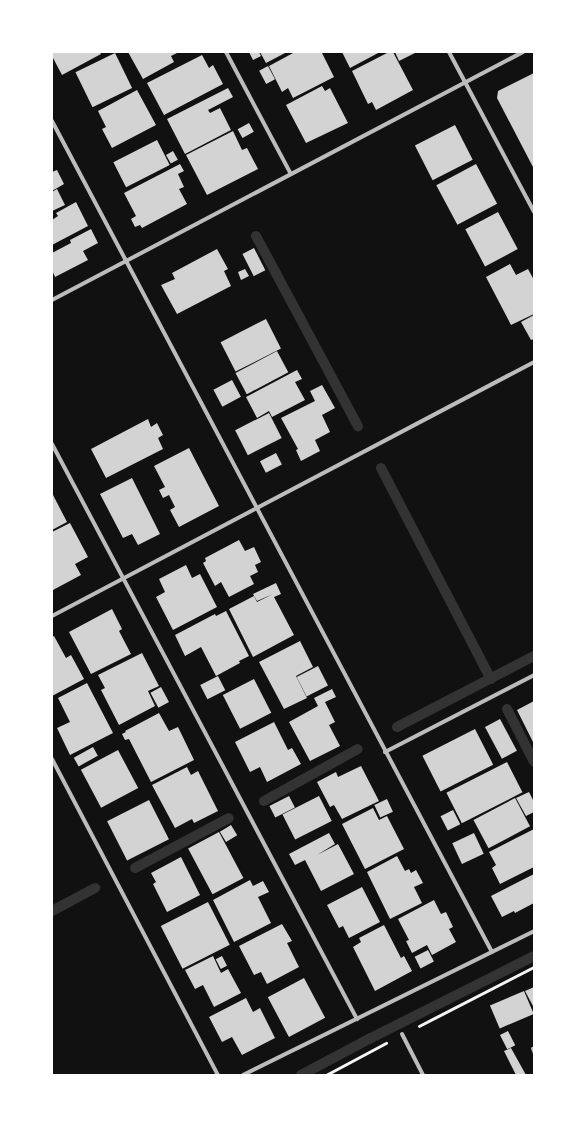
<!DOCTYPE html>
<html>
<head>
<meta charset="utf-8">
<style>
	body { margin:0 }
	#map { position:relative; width:586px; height:1127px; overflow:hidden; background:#111; font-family:"Nunito Sans",sans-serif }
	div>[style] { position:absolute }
	.stream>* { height:10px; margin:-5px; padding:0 5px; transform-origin:5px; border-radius:5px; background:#333 }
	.building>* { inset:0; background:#d3d3d3; transform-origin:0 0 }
	.path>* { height:2.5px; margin:-1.25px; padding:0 1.25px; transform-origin:1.25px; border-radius:1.25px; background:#f5f5f5 }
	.service>* { height:3px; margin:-1.5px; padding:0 1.5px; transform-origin:1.5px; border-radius:1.5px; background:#bcbcbc }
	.minor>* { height:4px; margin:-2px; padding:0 2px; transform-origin:2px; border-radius:2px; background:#bcbcbc }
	span { translate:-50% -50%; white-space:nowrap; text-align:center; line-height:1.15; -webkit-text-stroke:3px #fff; paint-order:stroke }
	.frame { position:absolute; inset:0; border:53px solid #fff; pointer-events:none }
</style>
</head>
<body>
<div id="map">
	<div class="stream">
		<i style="left:256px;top:236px;width:216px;rotate:61.8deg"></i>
		<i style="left:381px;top:468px;width:238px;rotate:62.5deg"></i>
		<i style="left:507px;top:709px;width:59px;rotate:63deg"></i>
		<i style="left:397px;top:727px;width:154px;rotate:-27.4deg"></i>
		<i style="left:264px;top:801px;width:107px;rotate:-29deg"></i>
		<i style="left:135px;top:868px;width:106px;rotate:-28deg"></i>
		<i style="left:52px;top:911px;width:49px;rotate:-28.1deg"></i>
		<i style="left:301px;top:1075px;width:79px;rotate:-27.9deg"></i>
		<i style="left:371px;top:1038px;width:182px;rotate:-26.7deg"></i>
	</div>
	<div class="building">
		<i style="clip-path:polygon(52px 52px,100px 52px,101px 54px,62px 75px,52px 56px)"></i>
		<i style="clip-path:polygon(128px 52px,179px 52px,171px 56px,174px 62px,143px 79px)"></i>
		<i style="clip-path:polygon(249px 52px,259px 52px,261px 56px,253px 60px)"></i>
		<i style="clip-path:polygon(260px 52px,287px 52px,266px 63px)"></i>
		<i style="clip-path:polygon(295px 52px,324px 52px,322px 53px,334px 77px,293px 98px,288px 88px,282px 92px,269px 66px)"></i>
		<i style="clip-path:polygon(342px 52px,380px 52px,350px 68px)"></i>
		<i style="clip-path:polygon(389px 52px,393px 52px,413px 90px,376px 110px,372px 102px,368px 104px,352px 71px)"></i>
		<i style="clip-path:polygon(395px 52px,417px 52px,399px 61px)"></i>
		<i style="left:115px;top:53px;width:39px;height:44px;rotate:64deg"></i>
		<i style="clip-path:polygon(202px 55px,209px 68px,213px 65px,223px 84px,164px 115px,147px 83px)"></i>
		<i style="left:268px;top:66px;width:15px;height:10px;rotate:62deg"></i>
		<i style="clip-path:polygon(534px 73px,534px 169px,497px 98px,498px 91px)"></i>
		<i style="clip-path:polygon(322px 86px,325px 91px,330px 88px,348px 123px,306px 143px,286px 105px)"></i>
		<i style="clip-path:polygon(228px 88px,233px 97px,208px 110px,210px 113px,220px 108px,231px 130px,185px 154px,167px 119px)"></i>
		<i style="clip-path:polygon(137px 90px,156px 125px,112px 148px,102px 129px,106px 127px,98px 111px)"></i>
		<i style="left:249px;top:123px;width:10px;height:13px;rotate:61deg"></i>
		<i style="left:455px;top:125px;width:39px;height:45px;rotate:63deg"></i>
		<i style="clip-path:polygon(233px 131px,242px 150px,247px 148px,258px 169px,207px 195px,186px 155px)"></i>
		<i style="left:157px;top:140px;width:28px;height:49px;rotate:63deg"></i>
		<i style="left:173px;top:151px;width:10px;height:8px;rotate:61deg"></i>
		<i style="clip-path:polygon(180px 164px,184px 171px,178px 174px,184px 187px,179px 189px,187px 204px,142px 228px,140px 225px,135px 227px,131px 219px,136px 216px,124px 193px)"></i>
		<i style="left:476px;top:164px;width:45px;height:45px;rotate:62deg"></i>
		<i style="clip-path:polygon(57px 170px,64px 184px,52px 191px,52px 172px)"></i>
		<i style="clip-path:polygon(57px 189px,65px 205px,52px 211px,52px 192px)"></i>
		<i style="clip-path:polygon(76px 202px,88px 226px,52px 245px,52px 220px,58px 216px,56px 213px)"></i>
		<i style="left:498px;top:212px;width:42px;height:37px;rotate:62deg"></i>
		<i style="clip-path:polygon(91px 229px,98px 243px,83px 251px,88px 260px,55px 277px,52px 270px,52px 253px,71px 243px,70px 240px)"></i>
		<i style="left:254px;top:248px;width:25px;height:13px;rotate:63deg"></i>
		<i style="clip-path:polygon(217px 249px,228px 269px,224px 271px,231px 286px,177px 314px,161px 285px,175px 279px,172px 273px)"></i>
		<i style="clip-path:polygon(510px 264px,516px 275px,528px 269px,534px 280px,534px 314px,511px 325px,486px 277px)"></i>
		<i style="clip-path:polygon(245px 269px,249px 276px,241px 280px,238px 272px)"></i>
		<i style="clip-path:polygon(534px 315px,534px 339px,531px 340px,521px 322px)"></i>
		<i style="left:266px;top:319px;width:33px;height:51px;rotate:63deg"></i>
		<i style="left:277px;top:351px;width:24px;height:47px;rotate:62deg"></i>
		<i style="clip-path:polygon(297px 370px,302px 379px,295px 382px,305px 400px,272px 417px,269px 411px,257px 418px,246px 397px)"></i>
		<i style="left:232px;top:380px;width:19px;height:21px;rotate:62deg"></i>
		<i style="clip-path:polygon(322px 385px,335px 408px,322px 415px,330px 432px,315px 440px,320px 451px,301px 461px,296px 450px,298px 449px,281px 418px,315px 401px,310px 391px)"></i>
		<i style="left:269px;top:413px;width:28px;height:38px;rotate:63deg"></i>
		<i style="clip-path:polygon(148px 419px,151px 427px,157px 423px,163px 435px,158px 438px,163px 449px,106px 478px,91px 449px)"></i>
		<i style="clip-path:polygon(189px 448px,219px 506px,179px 527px,170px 510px,175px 507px,169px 495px,163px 498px,159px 490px,165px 487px,154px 466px)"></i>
		<i style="left:276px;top:453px;width:13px;height:18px;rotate:63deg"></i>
		<i style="clip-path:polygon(132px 478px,160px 534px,138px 545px,132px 534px,123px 538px,100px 494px)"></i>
		<i style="clip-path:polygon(52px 493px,67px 522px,52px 530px)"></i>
		<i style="clip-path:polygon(70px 523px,88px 557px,75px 564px,81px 575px,53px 590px,52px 532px)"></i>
		<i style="clip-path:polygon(239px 540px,245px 551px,254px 547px,261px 562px,255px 565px,258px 572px,250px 576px,254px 584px,229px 597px,221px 582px,215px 586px,203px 563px,206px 561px,205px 558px)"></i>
		<i style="clip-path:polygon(186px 565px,192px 578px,200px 574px,217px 607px,173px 630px,156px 597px,165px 592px,159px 579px)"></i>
		<i style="clip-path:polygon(276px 583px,281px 594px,274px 597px,294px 635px,253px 657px,229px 609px,254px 596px,257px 602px,273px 594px,257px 601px,253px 594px)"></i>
		<i style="clip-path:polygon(112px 609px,122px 629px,119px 631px,131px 654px,91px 674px,69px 632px)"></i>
		<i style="clip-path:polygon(226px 611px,249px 656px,239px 661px,240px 663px,216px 676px,201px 647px,185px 656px,175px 635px,215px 614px,216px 616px)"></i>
		<i style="clip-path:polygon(54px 636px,66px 658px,71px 655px,84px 679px,52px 696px,52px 637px)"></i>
		<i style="clip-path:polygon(300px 641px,313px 667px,296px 676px,307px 698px,284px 709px,259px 662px)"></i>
		<i style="clip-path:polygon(142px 653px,159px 686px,148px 691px,155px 706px,119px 725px,101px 690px,105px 688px,98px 675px)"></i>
		<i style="left:318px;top:666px;width:22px;height:24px;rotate:63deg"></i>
		<i style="left:218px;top:676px;width:16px;height:20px;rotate:63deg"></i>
		<i style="left:254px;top:679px;width:38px;height:35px;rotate:63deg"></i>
		<i style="clip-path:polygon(87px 683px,113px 733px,70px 755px,57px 728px,70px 722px,58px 698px)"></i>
		<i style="left:161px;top:687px;width:17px;height:12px;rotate:62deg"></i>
		<i style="clip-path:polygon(332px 689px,336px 697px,325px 702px,335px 722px,329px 725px,340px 746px,310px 761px,289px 722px,318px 706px,314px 698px)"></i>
		<i style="clip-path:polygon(534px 701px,534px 744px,517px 710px)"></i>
		<i style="clip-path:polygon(159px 713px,169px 731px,178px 727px,194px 760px,151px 782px,129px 739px,125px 740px,122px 734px,126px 732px,125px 731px)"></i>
		<i style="left:500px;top:719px;width:36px;height:17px;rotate:62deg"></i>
		<i style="clip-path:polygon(274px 722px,288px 750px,292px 748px,301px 764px,267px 782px,260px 767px,250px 772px,235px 742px)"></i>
		<i style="left:475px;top:729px;width:40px;height:59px;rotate:63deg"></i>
		<i style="left:93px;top:747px;width:10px;height:22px;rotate:61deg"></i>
		<i style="left:118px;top:750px;width:43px;height:42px;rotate:62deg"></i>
		<i style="left:507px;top:762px;width:34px;height:68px;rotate:63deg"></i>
		<i style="clip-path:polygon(361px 766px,379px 801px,342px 819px,334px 805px,330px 807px,317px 782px,336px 772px,338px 777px)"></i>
		<i style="clip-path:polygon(187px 767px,191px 775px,198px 771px,218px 811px,194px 823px,192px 819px,175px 828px,152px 785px)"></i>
		<i style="clip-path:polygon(529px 792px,534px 802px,534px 812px,526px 816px,516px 798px)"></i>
		<i style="left:289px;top:796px;width:13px;height:22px;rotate:63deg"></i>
		<i style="left:319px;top:796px;width:28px;height:41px;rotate:63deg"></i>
		<i style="left:515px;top:798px;width:32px;height:47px;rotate:62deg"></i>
		<i style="left:387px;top:799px;width:14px;height:14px;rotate:65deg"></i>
		<i style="left:149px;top:800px;width:44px;height:47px;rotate:63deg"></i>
		<i style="clip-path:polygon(373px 808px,379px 820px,387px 816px,404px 849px,365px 869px,342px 824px)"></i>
		<i style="left:453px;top:810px;width:16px;height:14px;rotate:63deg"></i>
		<i style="left:231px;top:825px;width:12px;height:13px;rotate:59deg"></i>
		<i style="clip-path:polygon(534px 829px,534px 867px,500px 884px,492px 868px,496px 865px,489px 852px)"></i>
		<i style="left:219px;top:832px;width:52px;height:35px;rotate:62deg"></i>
		<i style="clip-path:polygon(329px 833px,335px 844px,317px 855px,338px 844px,354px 874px,321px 891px,305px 860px,295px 865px,289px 854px)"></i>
		<i style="left:474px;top:833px;width:23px;height:24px;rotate:65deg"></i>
		<i style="clip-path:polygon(397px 856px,405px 871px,409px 869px,411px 873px,416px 870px,423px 883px,414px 887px,422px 903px,390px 919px,367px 872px)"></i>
		<i style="clip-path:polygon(181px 857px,200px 895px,167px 912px,153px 884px,156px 882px,151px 873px)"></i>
		<i style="clip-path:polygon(534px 874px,534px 903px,515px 913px,514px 911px,502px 917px,491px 896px)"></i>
		<i style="clip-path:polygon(250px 880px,253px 886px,263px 881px,269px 892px,258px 897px,271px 923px,234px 942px,213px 900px)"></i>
		<i style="clip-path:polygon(362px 887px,380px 922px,349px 938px,343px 926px,339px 928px,327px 905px)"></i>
		<i style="clip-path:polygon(434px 900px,441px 914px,446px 912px,453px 927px,449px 929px,456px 942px,432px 955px,427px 945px,412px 953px,406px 941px,409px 940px,398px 919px)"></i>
		<i style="left:208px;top:902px;width:48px;height:53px;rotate:63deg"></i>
		<i style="clip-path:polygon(282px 924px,292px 941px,287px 943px,299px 967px,267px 984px,261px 972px,254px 975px,239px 946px)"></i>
		<i style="clip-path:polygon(384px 925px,401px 958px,404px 956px,412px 971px,375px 991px,367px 975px,394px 962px,367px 975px,353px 947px,361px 942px,359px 938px)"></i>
		<i style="left:428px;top:950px;width:13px;height:15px;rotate:63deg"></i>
		<i style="clip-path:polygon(213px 956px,221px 973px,228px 969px,241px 993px,214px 1007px,203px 985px,195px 989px,185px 970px)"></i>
		<i style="left:222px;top:956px;width:11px;height:7px;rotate:63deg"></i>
		<i style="left:304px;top:978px;width:45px;height:41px;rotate:62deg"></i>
		<i style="clip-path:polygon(534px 987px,534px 1008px,525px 991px)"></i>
		<i style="left:524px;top:991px;width:25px;height:37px;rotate:67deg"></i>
		<i style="clip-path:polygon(246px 998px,253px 1012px,260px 1008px,275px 1038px,242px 1055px,232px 1037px,222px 1042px,209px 1017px)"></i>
		<i style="left:508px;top:1031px;width:16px;height:9px;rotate:63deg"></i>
		<i style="clip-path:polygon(511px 1048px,526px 1075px,516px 1075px,504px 1051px)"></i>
	</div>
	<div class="path">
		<i style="left:419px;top:1026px;width:129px;rotate:-27.2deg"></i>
		<i style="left:326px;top:1075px;width:68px;rotate:-28.1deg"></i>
	</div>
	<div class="service">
		<i style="left:532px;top:1048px;width:5px;rotate:68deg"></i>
	</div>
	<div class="minor">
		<i style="left:226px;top:52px;width:138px;rotate:62deg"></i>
		<i style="left:449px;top:52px;width:181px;rotate:62deg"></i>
		<i style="left:52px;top:121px;width:940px;rotate:62.1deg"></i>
		<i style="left:52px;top:300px;width:532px;rotate:-27.77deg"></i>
		<i style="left:52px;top:444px;width:651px;rotate:62.06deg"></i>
		<i style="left:52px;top:616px;width:545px;rotate:-27.79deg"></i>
		<i style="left:385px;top:752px;width:168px;rotate:-27.3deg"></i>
		<i style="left:52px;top:759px;width:357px;rotate:62.3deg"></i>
		<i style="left:402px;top:1034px;width:46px;rotate:62.9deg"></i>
		<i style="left:243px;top:1075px;width:325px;rotate:-26.3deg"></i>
	</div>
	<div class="frame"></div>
</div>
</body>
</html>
